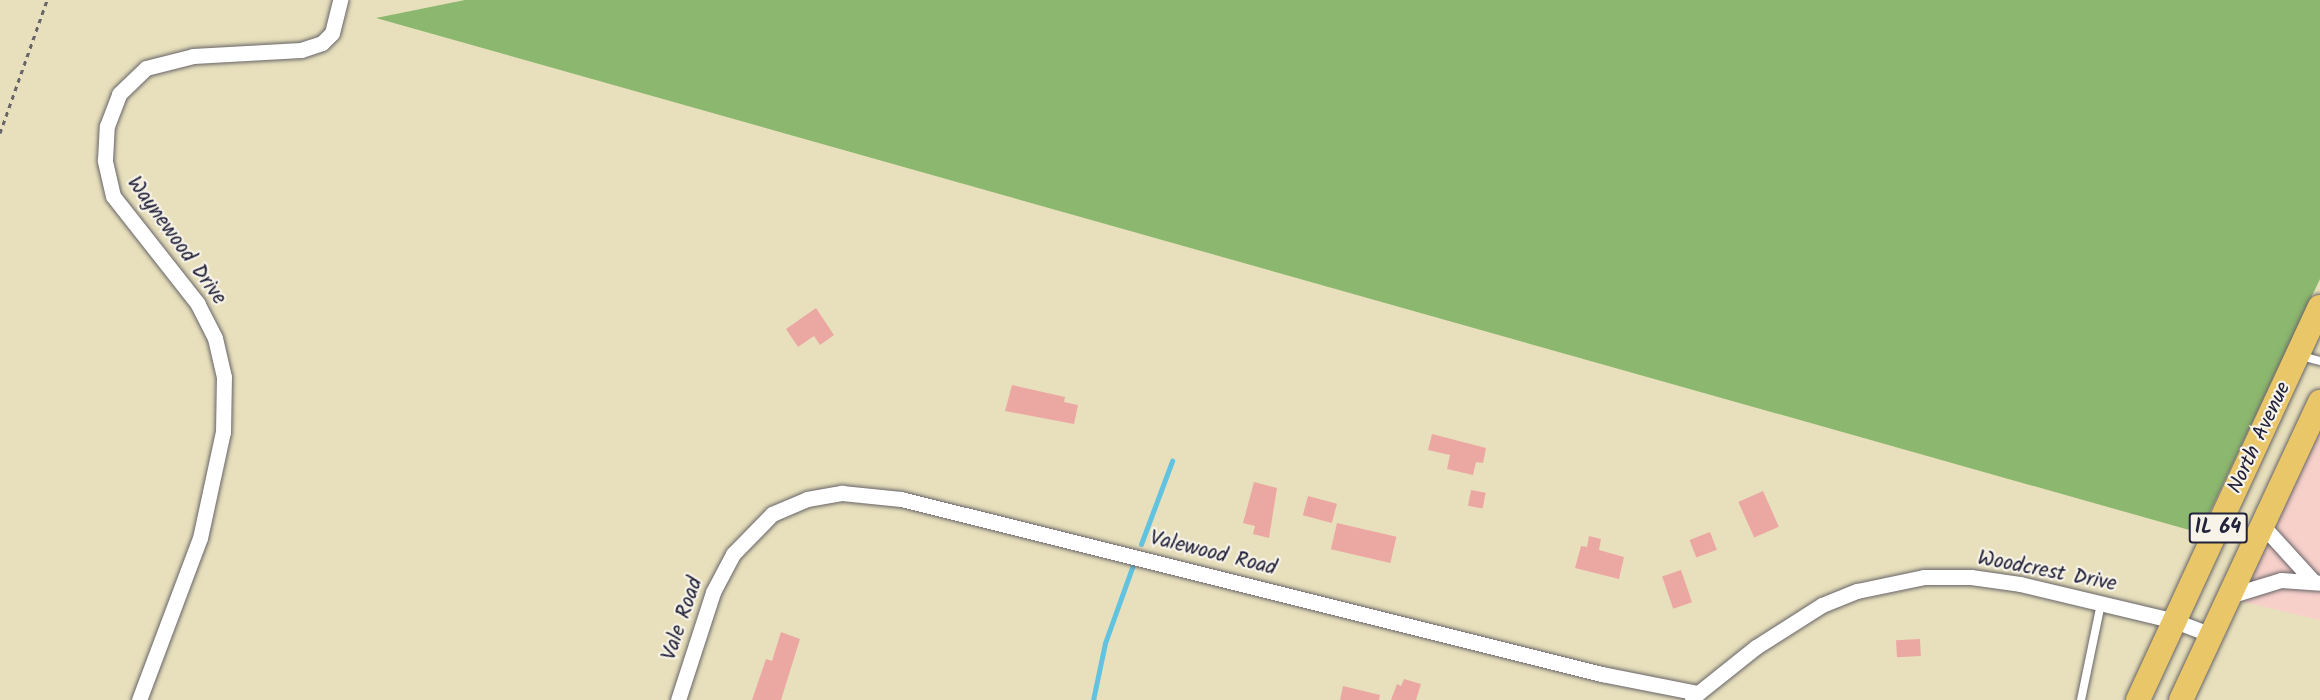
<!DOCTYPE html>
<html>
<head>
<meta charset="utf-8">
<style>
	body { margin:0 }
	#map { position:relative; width:2320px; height:700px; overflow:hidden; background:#e8e0bc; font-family:Kalam,sans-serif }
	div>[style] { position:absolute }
	.built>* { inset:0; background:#f7d0ca }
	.forest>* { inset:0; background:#8cb76e }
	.stream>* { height:5px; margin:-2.5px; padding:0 2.5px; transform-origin:2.5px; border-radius:2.5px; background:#62c3e0 }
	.building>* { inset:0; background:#eba8a3; transform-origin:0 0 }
	.path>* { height:3px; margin-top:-1.5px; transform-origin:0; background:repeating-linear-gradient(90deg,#676468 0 4.5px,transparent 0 9px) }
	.roads { filter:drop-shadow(0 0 2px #676468) drop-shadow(0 0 2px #676468) }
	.lane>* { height:8px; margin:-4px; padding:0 4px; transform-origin:4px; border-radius:4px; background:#fff }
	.street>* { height:15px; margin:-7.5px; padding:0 7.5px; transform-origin:7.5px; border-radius:7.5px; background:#fff }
	.primary>* { height:24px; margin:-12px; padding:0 12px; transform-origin:12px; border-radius:12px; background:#e9c769 }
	span { translate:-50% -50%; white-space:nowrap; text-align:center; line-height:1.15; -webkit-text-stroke:4.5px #f7f3e8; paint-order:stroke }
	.shield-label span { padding:2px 4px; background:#f7f3e8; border:2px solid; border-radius:4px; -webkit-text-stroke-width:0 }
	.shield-label { font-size:20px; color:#22223b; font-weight:700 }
	.street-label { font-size:21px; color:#22223b }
</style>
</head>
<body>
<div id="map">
	<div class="built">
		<i style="clip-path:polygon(2320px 419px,2320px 620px,2236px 600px)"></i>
	</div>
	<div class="forest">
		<i style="clip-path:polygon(465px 0,2320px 0,2320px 279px,2200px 533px,376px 18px)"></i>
	</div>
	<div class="stream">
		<i style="left:1141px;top:544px;width:89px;rotate:-69.5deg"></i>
		<i style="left:1093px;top:700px;width:58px;rotate:-78.1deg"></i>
		<i style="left:1105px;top:643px;width:86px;rotate:-70.3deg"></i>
	</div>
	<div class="building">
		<i style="clip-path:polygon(816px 308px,834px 335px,820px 345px,814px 336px,798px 347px,786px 329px)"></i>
		<i style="clip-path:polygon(1012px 385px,1065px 397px,1064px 402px,1078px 405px,1074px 424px,1005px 411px)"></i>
		<i style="clip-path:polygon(1432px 434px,1486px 448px,1483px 463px,1476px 462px,1473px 475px,1447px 469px,1450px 455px,1428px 450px)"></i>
		<i style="clip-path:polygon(1254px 482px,1277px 488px,1269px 538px,1253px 534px,1255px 526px,1243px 523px)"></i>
		<i style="left:1471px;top:490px;width:15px;height:16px;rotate:11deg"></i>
		<i style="left:1763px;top:491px;width:39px;height:27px;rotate:66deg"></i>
		<i style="left:1308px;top:496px;width:30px;height:20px;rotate:15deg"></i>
		<i style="left:1337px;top:523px;width:61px;height:27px;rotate:13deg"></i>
		<i style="left:1710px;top:532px;width:19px;height:22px;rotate:69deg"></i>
		<i style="clip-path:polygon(1589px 536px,1601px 539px,1599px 550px,1624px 557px,1619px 579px,1575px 568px,1581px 546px,1587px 547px)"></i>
		<i style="left:1681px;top:570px;width:34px;height:20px;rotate:71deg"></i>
		<i style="clip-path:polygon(781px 632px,800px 639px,781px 700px,752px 700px,766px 659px,772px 661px)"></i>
		<i style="left:1920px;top:639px;width:17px;height:24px;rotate:87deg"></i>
		<i style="clip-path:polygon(1404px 679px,1421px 684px,1416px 700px,1391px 700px,1397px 684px,1401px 686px)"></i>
		<i style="clip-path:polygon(1343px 686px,1380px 695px,1379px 700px,1340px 700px)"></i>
	</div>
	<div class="path">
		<i style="left:0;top:133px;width:141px;rotate:-70.5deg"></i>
	</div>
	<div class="roads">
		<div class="lane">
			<i style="left:2301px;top:356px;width:20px;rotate:15deg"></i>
			<i style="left:2081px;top:700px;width:99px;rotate:-78.3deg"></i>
		</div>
		<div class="street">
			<i style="left:2262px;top:525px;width:74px;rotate:47.7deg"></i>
			<i style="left:2229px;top:596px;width:54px;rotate:-17.1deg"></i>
			<i style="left:2281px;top:580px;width:39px;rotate:4deg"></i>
			<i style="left:1692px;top:698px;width:82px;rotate:-38.6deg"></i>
			<i style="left:1756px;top:647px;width:78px;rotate:-32.5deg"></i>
			<i style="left:1822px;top:605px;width:38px;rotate:-22deg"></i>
			<i style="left:1857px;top:591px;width:68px;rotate:-11.8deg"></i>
			<i style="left:1924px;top:577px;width:47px"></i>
			<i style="left:1971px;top:577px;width:49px;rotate:8.1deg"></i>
			<i style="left:2020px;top:584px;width:159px;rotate:13.4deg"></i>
			<i style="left:2175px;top:621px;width:39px;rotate:21deg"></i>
			<i style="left:139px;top:700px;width:173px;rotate:-69.4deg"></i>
			<i style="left:200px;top:538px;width:108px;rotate:-77.8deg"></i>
			<i style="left:223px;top:432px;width:55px;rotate:-89deg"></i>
			<i style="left:224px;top:377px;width:40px;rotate:-103deg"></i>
			<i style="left:215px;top:338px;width:38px;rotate:-117deg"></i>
			<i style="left:198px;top:304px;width:137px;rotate:-128.2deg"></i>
			<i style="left:113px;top:196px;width:37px;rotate:-103deg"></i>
			<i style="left:105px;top:160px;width:34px;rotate:-87deg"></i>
			<i style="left:107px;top:126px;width:34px;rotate:-69deg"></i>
			<i style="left:119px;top:94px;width:37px;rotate:-44deg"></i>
			<i style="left:146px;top:68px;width:49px;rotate:-14.3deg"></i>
			<i style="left:193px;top:56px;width:108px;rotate:-3.2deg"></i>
			<i style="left:301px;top:50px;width:22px;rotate:-18deg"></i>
			<i style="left:322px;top:43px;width:14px;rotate:-45deg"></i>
			<i style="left:332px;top:33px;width:34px;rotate:-76deg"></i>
			<i style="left:678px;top:700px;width:114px;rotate:-72deg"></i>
			<i style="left:713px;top:592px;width:43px;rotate:-62.2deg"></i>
			<i style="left:733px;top:554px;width:56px;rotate:-45.7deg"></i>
			<i style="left:772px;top:514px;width:38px;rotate:-23deg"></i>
			<i style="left:807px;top:499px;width:36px;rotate:-10deg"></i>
			<i style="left:842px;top:493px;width:59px;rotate:5.8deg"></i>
			<i style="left:901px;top:499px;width:723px;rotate:14.02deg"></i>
			<i style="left:1602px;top:674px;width:98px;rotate:11.2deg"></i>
		</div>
		<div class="primary">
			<i style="left:2138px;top:700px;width:433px;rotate:-65.2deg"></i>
			<i style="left:2181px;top:700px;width:329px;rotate:-65deg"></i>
		</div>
	</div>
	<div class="shield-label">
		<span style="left:2218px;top:528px">IL 64</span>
	</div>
	<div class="street-label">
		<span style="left:176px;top:241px;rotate:54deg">Waynewood Drive</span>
		<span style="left:2260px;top:438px;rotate:-65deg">North Avenue</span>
		<span style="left:1213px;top:554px;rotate:14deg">Valewood Road</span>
		<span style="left:2047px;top:572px;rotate:11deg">Woodcrest Drive</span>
		<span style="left:683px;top:619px;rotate:-71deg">Vale Road</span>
	</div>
</div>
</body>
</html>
